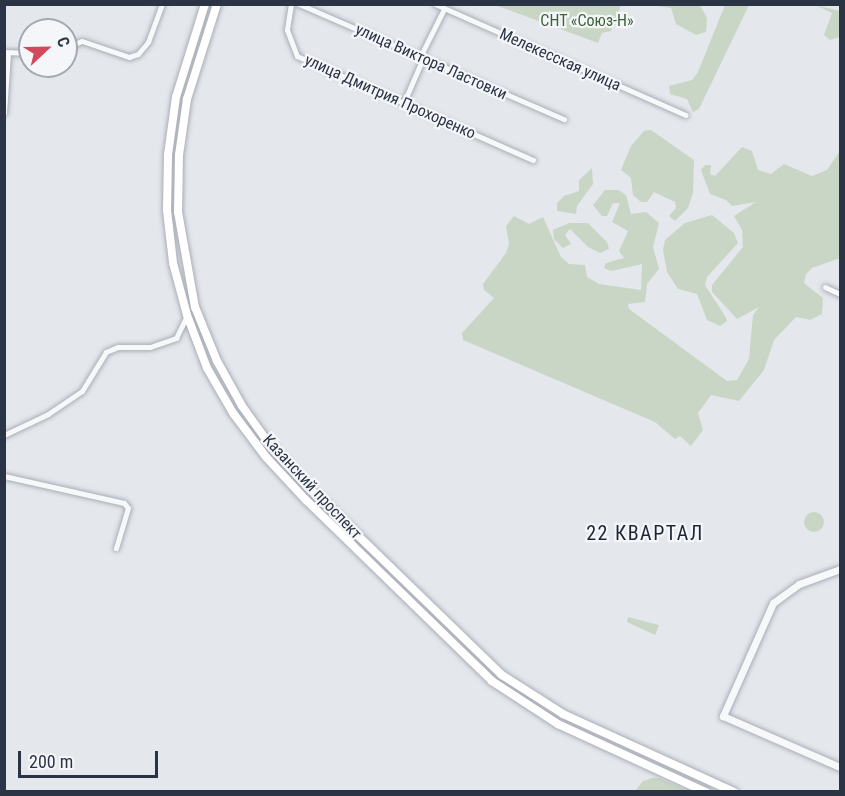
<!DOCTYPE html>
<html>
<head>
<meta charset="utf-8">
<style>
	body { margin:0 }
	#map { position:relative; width:845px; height:796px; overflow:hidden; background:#e4e7ec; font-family:"Roboto Condensed",sans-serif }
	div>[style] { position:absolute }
	.green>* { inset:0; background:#c9d6c5 }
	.round { border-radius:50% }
	.roads { filter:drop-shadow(0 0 2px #a9aeb7) drop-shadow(0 0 2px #a9aeb7) }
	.minor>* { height:5px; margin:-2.5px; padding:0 2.5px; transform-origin:2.5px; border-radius:2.5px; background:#f7f8fa }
	.tertiary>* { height:7px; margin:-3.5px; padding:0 3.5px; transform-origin:3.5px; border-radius:3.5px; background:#f7f8fa }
	.primary>* { height:8px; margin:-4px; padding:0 4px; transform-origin:4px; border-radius:4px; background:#fff }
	span { translate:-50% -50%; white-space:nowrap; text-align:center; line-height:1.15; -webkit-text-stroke:4.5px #f4f6f9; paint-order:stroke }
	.park-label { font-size:16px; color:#3f6138 }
	.street-label { font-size:16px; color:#2b3445 }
	.quarter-label { font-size:20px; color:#1d2536; letter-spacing:1.5px }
	.frame { position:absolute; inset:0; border:6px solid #2b3445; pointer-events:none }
	.north { position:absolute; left:18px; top:18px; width:60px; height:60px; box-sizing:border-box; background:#f4f6f9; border:2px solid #a4a8b1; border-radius:50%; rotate:68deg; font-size:16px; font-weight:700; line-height:24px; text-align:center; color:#2b3445 }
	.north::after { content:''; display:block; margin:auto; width:21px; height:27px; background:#d1495b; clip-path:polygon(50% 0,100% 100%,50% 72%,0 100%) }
	.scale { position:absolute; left:18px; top:751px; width:140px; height:27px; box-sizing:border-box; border:3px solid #2b3445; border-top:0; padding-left:8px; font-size:18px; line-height:21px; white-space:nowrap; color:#2b3445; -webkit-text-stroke:4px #f4f6f9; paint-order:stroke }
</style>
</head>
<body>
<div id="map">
	<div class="green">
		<i style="clip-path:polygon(495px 5px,621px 5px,611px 31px,602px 33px,598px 43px)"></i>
		<i style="clip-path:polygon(651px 5px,700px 5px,707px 18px,706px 32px,696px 35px,676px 24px,671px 8px)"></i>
		<i style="clip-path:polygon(725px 5px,749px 5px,699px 109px,693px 112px,687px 99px,670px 94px,669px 86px,692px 80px,698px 72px)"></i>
		<i style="clip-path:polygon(815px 5px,840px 11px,840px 37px,830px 40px,824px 35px,832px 13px)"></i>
		<i style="clip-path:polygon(651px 130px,694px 160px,693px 193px,688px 208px,675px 221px,669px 216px,676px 208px,675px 202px,654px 192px,647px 202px,641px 202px,633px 195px,631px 178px,621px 170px,631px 146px,644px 131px)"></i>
		<i style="clip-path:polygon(742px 147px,752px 151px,758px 170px,771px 174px,784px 164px,812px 176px,827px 170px,840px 151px,840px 258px,812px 268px,806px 274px,804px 283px,823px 298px,822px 314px,810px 320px,796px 317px,774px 340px,764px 370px,739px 401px,711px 395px,698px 413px,703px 430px,691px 446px,680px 436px,675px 439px,655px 422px,463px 340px,462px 333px,494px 298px,484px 290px,483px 284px,506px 253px,509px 244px,506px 226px,514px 216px,529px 224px,543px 217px,561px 257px,569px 264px,585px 265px,587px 277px,599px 284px,641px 290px,642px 264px,611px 271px,604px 268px,606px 263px,624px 258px,619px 251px,628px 231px,612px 222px,620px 203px,613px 203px,607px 216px,602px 216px,593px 205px,605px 190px,618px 190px,626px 195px,631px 214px,646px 212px,659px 223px,653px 247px,659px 269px,647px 284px,645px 302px,628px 304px,629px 309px,727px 381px,737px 380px,749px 359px,753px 315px,759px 307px,737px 319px,712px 292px,712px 285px,743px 247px,742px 230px,734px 216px,756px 202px,732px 206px,726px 200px,710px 194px,701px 170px,705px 165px,711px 165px,710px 174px,715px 176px)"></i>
		<i style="clip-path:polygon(592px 168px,593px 184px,577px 206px,576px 214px,557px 211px,557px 203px,564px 196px,579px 191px,579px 180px)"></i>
		<i style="clip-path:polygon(712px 215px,734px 233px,738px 243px,707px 277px,705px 285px,725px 316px,727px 321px,720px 326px,707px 320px,697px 294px,678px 289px,667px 272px,663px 250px,665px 240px,685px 223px)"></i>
		<i style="clip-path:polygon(569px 223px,588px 223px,607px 242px,609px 249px,600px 253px,588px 247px,570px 229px,565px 235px,571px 244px,563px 248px,554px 239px,553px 230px)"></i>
		<i class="round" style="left:804px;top:512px;width:20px;height:20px"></i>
		<i style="clip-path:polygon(628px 617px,659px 625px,655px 635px,627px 622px)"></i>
		<i style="clip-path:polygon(652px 778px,659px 778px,688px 791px,635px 791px,643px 781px)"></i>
	</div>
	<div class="roads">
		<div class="minor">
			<i style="left:291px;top:4px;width:26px;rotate:99deg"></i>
			<i style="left:287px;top:30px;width:28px;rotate:69deg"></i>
			<i style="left:297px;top:56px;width:258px;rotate:23.8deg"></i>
			<i style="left:299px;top:4px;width:289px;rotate:23.5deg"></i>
			<i style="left:435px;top:4px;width:274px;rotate:23.9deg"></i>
			<i style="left:66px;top:48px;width:17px;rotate:-24deg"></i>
			<i style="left:82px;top:41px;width:50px;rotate:18.8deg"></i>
			<i style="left:129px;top:57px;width:9px;rotate:-18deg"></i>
			<i style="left:138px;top:54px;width:16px;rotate:-50deg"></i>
			<i style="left:148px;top:42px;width:40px;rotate:-69.8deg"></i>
			<i style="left:4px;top:52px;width:26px;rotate:2deg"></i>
			<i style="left:420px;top:57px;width:54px;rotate:-63.4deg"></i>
			<i style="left:404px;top:102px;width:48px;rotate:-66.6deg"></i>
			<i style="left:4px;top:113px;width:60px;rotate:-86.2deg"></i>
			<i style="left:825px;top:287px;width:17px;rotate:25deg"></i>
			<i style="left:4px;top:435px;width:49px;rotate:-25.5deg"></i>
			<i style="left:48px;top:414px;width:41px;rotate:-34.1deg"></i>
			<i style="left:82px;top:391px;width:46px;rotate:-58.4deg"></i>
			<i style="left:106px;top:352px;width:13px;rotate:-23deg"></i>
			<i style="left:118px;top:347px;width:32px"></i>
			<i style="left:150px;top:347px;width:28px;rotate:-19deg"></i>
			<i style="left:176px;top:338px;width:25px;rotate:-64deg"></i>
			<i style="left:4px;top:476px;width:123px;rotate:12.7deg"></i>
			<i style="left:124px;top:503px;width:6px;rotate:51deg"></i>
			<i style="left:128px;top:508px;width:42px;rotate:106.7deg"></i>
		</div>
		<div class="tertiary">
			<i style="left:840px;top:569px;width:44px;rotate:159.9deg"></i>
			<i style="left:799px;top:584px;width:32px;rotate:144deg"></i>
			<i style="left:773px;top:603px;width:124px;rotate:113.9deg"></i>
			<i style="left:723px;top:716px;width:128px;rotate:23.6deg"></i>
		</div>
		<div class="primary">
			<i style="left:205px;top:4px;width:97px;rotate:107.3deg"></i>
			<i style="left:176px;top:97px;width:59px;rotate:97.9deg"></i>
			<i style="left:168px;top:155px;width:55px;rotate:91deg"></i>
			<i style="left:167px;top:210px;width:53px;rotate:83.5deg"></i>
			<i style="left:173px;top:263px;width:54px;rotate:74.9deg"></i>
			<i style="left:187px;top:315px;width:57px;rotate:69.3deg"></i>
			<i style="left:207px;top:368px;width:52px;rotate:60deg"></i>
			<i style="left:233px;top:413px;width:55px;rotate:53.1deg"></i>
			<i style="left:266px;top:457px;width:59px;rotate:47.1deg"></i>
			<i style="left:306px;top:500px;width:260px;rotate:44.2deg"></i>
			<i style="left:492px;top:681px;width:79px;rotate:33.1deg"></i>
			<i style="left:558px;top:724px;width:163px;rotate:24.7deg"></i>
			<i style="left:217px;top:4px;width:100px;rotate:107.5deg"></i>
			<i style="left:187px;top:99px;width:57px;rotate:98.1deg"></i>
			<i style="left:179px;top:155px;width:57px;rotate:91deg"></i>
			<i style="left:178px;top:212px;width:97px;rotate:79.9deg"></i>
			<i style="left:195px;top:307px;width:58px;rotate:67.8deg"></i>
			<i style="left:217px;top:361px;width:51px;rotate:60.9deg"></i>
			<i style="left:242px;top:406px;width:57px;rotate:54.3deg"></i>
			<i style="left:275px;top:452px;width:57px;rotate:46.4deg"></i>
			<i style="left:314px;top:493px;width:262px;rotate:44.1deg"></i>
			<i style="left:502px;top:675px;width:72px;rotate:32.6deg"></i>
			<i style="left:563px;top:714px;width:188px;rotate:24.5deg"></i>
		</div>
	</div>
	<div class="park-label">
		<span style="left:587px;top:21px">СНТ «Союз-Н»</span>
	</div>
	<div class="street-label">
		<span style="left:560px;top:60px;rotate:24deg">Мелекесская улица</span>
		<span style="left:431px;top:62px;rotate:24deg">улица Виктора Ластовки</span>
		<span style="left:390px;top:97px;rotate:24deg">улица Дмитрия Прохоренко</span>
		<span style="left:312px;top:487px;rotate:47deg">Казанский проспект</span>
	</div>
	<div class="quarter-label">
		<span style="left:645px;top:533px">22 КВАРТАЛ</span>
	</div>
	<div class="frame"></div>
	<div class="north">С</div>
	<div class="scale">200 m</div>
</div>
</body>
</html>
